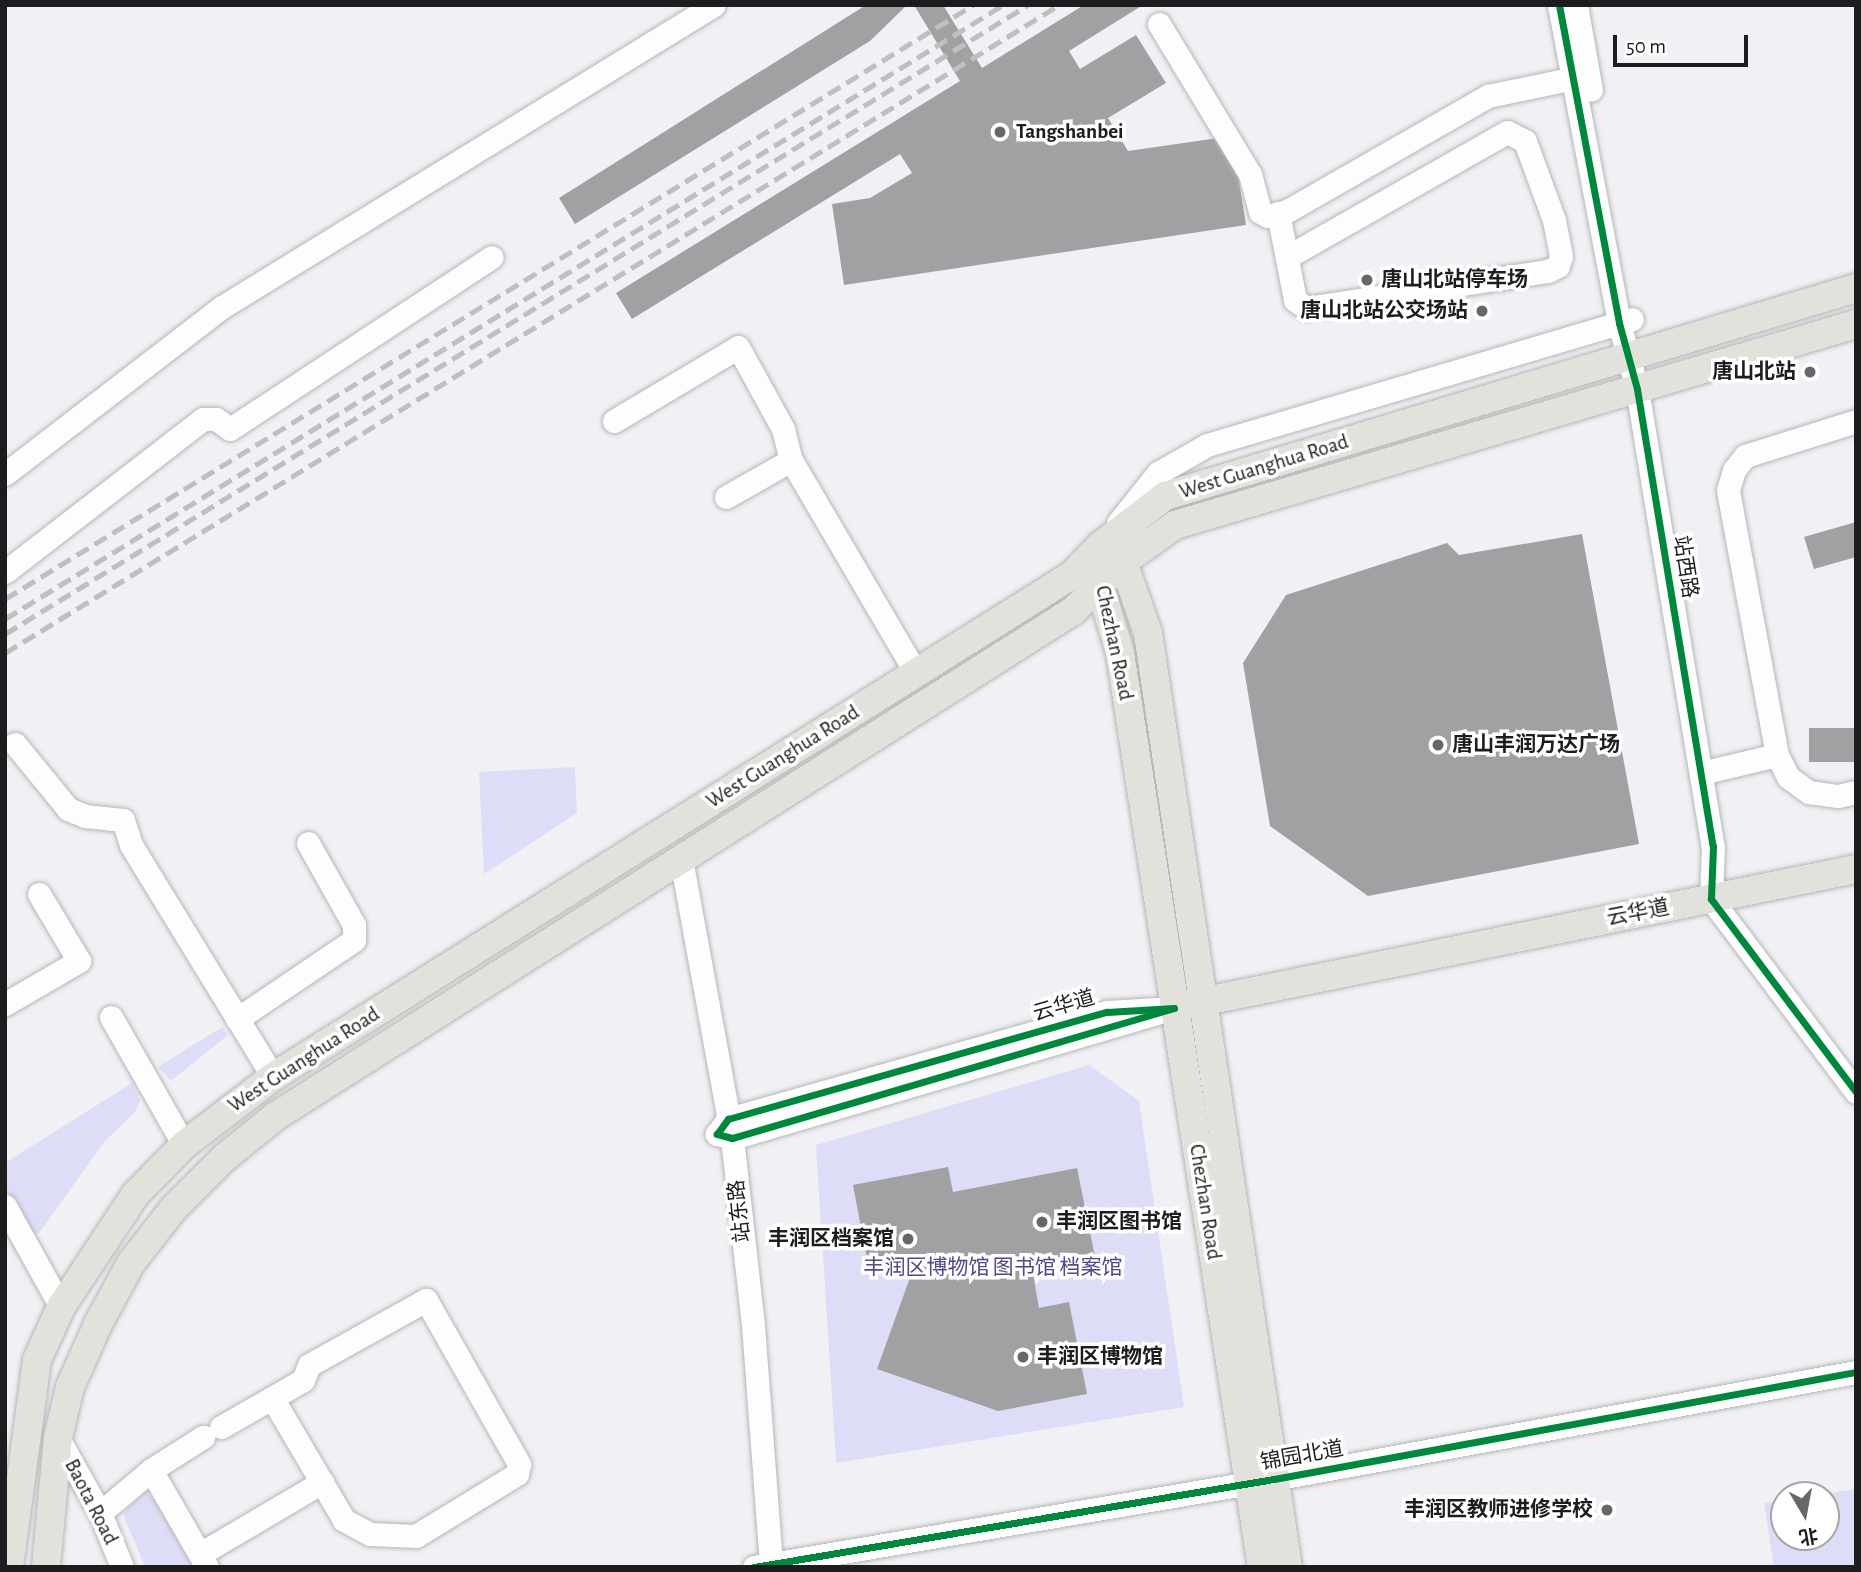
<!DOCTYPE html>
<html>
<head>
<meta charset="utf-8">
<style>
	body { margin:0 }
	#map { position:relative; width:1861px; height:1572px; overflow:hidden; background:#f1f1f5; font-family:"Alegreya Sans","Noto Sans SC",sans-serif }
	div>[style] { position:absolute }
	.green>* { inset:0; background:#deddf7 }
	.building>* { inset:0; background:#a1a1a4; transform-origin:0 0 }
	.roads { filter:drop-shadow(0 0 2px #b6b6b8) drop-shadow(0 0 2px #b6b6b8) }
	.minor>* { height:23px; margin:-11.5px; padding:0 11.5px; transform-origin:11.5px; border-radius:11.5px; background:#fdfdfe }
	.major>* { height:28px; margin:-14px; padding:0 14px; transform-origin:14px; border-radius:14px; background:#e2e1db }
	.rail>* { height:5px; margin-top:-2.5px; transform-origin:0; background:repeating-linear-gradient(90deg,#bfbfbf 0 14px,transparent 0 21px) }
	.cycleway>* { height:7px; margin:-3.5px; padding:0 3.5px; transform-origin:3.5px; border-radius:3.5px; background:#00873e }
	.dots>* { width:19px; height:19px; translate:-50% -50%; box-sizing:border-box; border:4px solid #fff; border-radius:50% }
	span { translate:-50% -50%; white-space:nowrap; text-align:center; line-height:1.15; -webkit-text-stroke:7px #fff; paint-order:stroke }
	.poi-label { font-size:21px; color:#1d1d1f; font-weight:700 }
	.left { translate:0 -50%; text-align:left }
	.right { translate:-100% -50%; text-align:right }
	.street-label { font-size:21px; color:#1d1d1f }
	.park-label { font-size:21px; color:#514a86 }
	.frame { position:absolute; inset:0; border:7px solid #1d1d1f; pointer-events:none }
	.north { position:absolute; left:1770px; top:1481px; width:70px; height:70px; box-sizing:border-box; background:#fff; border:2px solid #a5a5a5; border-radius:50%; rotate:170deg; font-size:19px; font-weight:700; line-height:28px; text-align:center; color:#1d1d1f }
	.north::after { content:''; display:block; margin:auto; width:24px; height:32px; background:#67676a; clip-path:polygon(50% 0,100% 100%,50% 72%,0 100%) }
	.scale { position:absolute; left:1613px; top:35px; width:135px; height:32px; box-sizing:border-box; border:4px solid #1d1d1f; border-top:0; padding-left:9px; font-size:21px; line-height:24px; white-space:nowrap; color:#1d1d1f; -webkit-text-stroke:5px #fff; paint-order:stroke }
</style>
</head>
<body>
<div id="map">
	<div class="green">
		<i style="clip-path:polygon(575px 767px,577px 813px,484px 874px,479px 772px)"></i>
		<i style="clip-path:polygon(222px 1027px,228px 1035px,171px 1081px,158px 1067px)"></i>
		<i style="clip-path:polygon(1089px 1065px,1139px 1101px,1184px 1407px,836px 1463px,816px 1145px)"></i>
		<i style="clip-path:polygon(132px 1083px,140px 1100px,136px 1111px,104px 1142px,39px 1233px,32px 1233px,5px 1189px,5px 1163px)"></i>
		<i style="clip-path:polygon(1856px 1489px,1856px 1567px,1774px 1567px,1764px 1503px,1784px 1500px,1784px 1537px,1826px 1537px,1826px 1495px,1815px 1495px)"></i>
		<i style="clip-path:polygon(144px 1490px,156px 1502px,164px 1498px,203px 1567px,145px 1567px,123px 1514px)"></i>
	</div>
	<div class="building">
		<i style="clip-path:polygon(866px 5px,907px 5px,870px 41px,575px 224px,559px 198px)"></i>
		<i style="clip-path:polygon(914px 5px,943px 5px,982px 68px,1084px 5px,1143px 5px,1069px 51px,1080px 69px,1136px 35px,1166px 83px,1108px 118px,1128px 151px,1232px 136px,1246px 225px,844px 285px,832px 204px,870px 198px,912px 173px,900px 154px,632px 319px,616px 293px,960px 81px)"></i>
		<i style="clip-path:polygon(1856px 522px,1856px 557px,1814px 569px,1804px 537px)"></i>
		<i style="clip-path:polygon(1582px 534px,1639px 844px,1368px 896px,1270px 826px,1243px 663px,1286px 595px,1447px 543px,1459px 555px)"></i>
		<i style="left:1856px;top:728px;width:34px;height:47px;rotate:90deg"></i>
		<i style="clip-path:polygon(948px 1167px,953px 1192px,1077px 1168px,1096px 1262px,1033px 1274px,1039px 1308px,1069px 1302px,1087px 1394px,998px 1411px,877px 1369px,912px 1272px,866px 1254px,853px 1185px)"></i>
	</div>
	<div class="roads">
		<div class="minor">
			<i style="left:1559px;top:5px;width:324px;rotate:79.3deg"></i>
			<i style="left:1619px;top:323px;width:68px;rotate:74.7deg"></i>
			<i style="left:1637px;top:389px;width:463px;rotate:80.6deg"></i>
			<i style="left:1713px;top:846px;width:53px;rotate:92.2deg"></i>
			<i style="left:1711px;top:899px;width:241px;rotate:53.1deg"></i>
			<i style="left:1576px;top:5px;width:86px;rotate:80deg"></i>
			<i style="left:1159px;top:24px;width:175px;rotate:58.8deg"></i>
			<i style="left:1250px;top:174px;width:39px;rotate:75deg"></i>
			<i style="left:1260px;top:212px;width:9px;rotate:27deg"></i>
			<i style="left:1268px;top:216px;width:20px;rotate:-15deg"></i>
			<i style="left:1287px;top:211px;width:232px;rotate:-29.8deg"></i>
			<i style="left:1488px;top:96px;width:99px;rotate:-11.7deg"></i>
			<i style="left:1278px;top:213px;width:89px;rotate:78.9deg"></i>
			<i style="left:1295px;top:300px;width:14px;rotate:36deg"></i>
			<i style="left:1306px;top:308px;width:245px;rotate:-8.7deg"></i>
			<i style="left:1548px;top:271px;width:11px;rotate:-27deg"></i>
			<i style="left:1558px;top:266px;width:10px;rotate:-73deg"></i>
			<i style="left:1561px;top:256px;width:37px;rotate:-101deg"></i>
			<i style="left:1554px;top:220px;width:84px;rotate:-110.2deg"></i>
			<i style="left:1525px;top:141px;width:20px;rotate:-153deg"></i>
			<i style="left:1507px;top:132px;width:253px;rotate:150.4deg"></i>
			<i style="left:614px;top:421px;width:144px;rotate:-30.8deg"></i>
			<i style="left:738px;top:347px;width:94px;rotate:61.2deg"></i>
			<i style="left:783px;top:429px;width:32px;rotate:76deg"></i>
			<i style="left:791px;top:460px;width:247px;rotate:59.6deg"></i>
			<i style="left:5px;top:474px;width:274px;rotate:-37.6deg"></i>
			<i style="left:222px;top:307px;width:577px;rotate:-31.54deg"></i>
			<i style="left:726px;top:497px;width:75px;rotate:-29.6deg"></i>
			<i style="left:1118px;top:523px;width:64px;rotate:-51.3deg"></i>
			<i style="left:1158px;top:473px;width:56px;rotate:-29.7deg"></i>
			<i style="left:1207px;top:445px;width:443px;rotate:-16.5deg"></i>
			<i style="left:5px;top:572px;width:250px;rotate:-37.7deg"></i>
			<i style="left:203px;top:419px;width:13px"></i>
			<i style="left:216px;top:419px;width:17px;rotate:36deg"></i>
			<i style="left:230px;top:429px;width:313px;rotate:-33.3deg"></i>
			<i style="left:15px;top:744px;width:84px;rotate:50.8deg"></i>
			<i style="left:68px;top:809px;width:18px;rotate:22deg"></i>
			<i style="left:85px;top:816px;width:38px;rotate:6deg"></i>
			<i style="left:123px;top:820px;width:26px;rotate:72deg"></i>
			<i style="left:131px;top:845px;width:272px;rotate:58.5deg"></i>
			<i style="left:1777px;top:755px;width:269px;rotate:-100.5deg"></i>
			<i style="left:1728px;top:490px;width:21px;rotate:-73deg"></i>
			<i style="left:1734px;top:470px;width:18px;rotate:-52deg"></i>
			<i style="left:1745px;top:456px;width:116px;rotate:-17.5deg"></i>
			<i style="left:1701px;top:773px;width:78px;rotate:-13.3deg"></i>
			<i style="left:1777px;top:755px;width:25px;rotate:63deg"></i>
			<i style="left:1788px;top:777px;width:26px;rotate:36deg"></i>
			<i style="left:1809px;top:792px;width:29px;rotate:8deg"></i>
			<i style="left:1838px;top:796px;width:18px;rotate:-13deg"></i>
			<i style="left:681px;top:859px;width:284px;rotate:79.6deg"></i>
			<i style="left:732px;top:1138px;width:188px;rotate:83.6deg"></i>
			<i style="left:753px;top:1325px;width:243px;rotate:85.7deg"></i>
			<i style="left:5px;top:1004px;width:86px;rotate:-30.2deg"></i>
			<i style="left:79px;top:961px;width:78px;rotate:-120.8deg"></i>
			<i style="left:1174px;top:1008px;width:461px;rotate:163.6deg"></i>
			<i style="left:732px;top:1138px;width:16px;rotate:-165deg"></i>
			<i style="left:717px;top:1134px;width:19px;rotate:-54deg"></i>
			<i style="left:728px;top:1119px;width:394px;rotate:-15.8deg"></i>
			<i style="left:1107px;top:1012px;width:67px;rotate:-3.4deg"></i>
			<i style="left:111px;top:1017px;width:147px;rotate:60.3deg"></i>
			<i style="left:237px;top:1019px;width:141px;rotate:-34deg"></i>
			<i style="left:354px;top:940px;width:15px;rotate:-90deg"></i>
			<i style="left:354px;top:925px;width:94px;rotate:-119.3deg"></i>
			<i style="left:5px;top:1206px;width:115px;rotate:61deg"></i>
			<i style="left:221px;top:1427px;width:59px;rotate:-29.6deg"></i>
			<i style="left:272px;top:1398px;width:36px;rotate:-30deg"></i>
			<i style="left:303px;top:1380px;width:16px;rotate:-68deg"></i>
			<i style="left:309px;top:1365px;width:134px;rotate:-29.1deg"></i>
			<i style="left:426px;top:1300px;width:189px;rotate:60.4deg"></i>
			<i style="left:519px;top:1464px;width:10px;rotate:101deg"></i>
			<i style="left:517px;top:1474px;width:119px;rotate:148.5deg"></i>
			<i style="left:416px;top:1536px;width:46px;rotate:-177.5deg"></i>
			<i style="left:370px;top:1534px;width:30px;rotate:-152deg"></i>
			<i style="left:344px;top:1520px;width:142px;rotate:-120.5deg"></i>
			<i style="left:58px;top:1438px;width:86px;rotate:60.8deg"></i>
			<i style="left:100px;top:1513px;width:58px;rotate:67.8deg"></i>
			<i style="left:151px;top:1470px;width:112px;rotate:60deg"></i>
			<i style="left:100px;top:1513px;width:67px;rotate:-40.1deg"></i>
			<i style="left:151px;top:1470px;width:62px;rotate:-32.4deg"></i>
			<i style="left:200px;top:1554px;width:142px;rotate:-30.5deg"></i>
			<i style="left:754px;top:1567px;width:527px;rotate:-9.61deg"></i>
			<i style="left:1274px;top:1479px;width:592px;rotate:-10.42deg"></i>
		</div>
		<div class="major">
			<i style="left:1112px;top:554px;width:14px;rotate:36deg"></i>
			<i style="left:1123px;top:562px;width:75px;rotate:70.6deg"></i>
			<i style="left:1148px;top:633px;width:944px;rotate:81.48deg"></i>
			<i style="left:1100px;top:573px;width:14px;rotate:90deg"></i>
			<i style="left:1100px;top:587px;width:69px;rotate:73.1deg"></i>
			<i style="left:1120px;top:653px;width:925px;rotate:81.17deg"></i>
			<i style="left:1186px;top:1005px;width:684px;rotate:-11.47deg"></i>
			<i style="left:9px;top:1567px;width:209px;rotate:-82.3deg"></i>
			<i style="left:37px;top:1360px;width:58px;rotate:-65.6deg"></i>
			<i style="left:61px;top:1307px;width:134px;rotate:-56.5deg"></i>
			<i style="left:135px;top:1195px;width:70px;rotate:-45.6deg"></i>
			<i style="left:184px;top:1145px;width:112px;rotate:-37.4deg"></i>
			<i style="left:273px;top:1077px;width:944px;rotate:-32.14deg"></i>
			<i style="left:1072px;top:575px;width:42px;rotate:-46deg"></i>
			<i style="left:1101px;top:545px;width:81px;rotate:-37.4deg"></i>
			<i style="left:1165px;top:496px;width:722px;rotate:-16.75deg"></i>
			<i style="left:46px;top:1567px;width:130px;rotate:-84.7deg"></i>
			<i style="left:58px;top:1438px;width:52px;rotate:-76.8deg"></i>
			<i style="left:70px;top:1387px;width:69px;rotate:-66deg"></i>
			<i style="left:98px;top:1324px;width:69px;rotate:-61.6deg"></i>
			<i style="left:131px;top:1263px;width:70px;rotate:-52deg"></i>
			<i style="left:174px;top:1208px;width:71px;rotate:-45deg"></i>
			<i style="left:224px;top:1158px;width:67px;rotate:-38.9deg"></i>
			<i style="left:276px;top:1116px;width:944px;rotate:-32.36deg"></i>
			<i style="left:1073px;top:611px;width:70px;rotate:-44.4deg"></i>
			<i style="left:1123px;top:562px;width:64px;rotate:-35.4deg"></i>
			<i style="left:1175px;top:525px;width:710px;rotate:-16.44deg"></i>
		</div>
	</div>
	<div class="rail">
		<i style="left:5px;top:599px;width:1136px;rotate:-31.53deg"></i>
		<i style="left:5px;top:619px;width:1172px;rotate:-31.6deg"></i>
		<i style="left:5px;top:634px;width:1201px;rotate:-31.59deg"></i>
		<i style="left:5px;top:653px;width:1237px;rotate:-31.58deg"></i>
	</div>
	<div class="cycleway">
		<i style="left:1559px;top:5px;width:324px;rotate:79.3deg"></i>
		<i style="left:1619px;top:323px;width:68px;rotate:74.7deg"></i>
		<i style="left:1637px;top:389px;width:463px;rotate:80.6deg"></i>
		<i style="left:1713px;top:846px;width:53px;rotate:92.2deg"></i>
		<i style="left:1711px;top:899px;width:241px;rotate:53.1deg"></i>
		<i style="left:1174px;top:1008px;width:461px;rotate:163.6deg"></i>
		<i style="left:732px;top:1138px;width:16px;rotate:-165deg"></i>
		<i style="left:717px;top:1134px;width:19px;rotate:-54deg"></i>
		<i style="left:728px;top:1119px;width:394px;rotate:-15.8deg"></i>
		<i style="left:1107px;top:1012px;width:67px;rotate:-3.4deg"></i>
		<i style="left:754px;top:1567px;width:527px;rotate:-9.61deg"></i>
		<i style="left:1274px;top:1479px;width:592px;rotate:-10.42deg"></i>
	</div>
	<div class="dots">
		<i style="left:1000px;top:132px;background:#67676a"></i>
		<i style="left:1367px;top:280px;background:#67676a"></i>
		<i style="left:1482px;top:311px;background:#67676a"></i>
		<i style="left:1810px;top:372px;background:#67676a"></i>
		<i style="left:1438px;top:745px;background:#67676a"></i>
		<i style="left:1042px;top:1222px;background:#67676a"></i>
		<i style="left:908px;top:1239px;background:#67676a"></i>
		<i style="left:1023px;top:1357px;background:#67676a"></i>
		<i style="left:1607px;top:1510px;background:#67676a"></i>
	</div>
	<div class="poi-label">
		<span class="left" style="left:1016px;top:132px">Tangshanbei</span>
		<span class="left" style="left:1381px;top:280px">唐山北站停车场</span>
		<span class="right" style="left:1468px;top:311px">唐山北站公交场站</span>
		<span class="right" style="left:1796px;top:372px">唐山北站</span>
		<span class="left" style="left:1452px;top:745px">唐山丰润万达广场</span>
		<span class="left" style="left:1056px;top:1222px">丰润区图书馆</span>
		<span class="right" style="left:894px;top:1239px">丰润区档案馆</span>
		<span class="left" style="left:1037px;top:1357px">丰润区博物馆</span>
		<span class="right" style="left:1593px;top:1510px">丰润区教师进修学校</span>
	</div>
	<div class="street-label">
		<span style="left:1264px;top:467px;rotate:-17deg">West Guanghua Road</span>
		<span style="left:1685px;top:567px;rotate:81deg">站西路</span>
		<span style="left:1114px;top:643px;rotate:78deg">Chezhan Road</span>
		<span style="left:783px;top:757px;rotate:-32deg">West Guanghua Road</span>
		<span style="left:1638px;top:913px;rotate:-11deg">云华道</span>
		<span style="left:1064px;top:1006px;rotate:-16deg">云华道</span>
		<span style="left:304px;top:1060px;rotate:-33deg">West Guanghua Road</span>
		<span style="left:1205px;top:1202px;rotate:81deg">Chezhan Road</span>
		<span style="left:740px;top:1211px;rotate:-96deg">站东路</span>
		<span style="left:1302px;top:1456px;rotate:-10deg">锦园北道</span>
		<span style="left:91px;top:1502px;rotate:63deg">Baota Road</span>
	</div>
	<div class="park-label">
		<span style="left:993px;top:1268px">丰润区博物馆 图书馆 档案馆</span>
	</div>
	<div class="frame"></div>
	<div class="north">北</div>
	<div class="scale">50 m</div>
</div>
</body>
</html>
